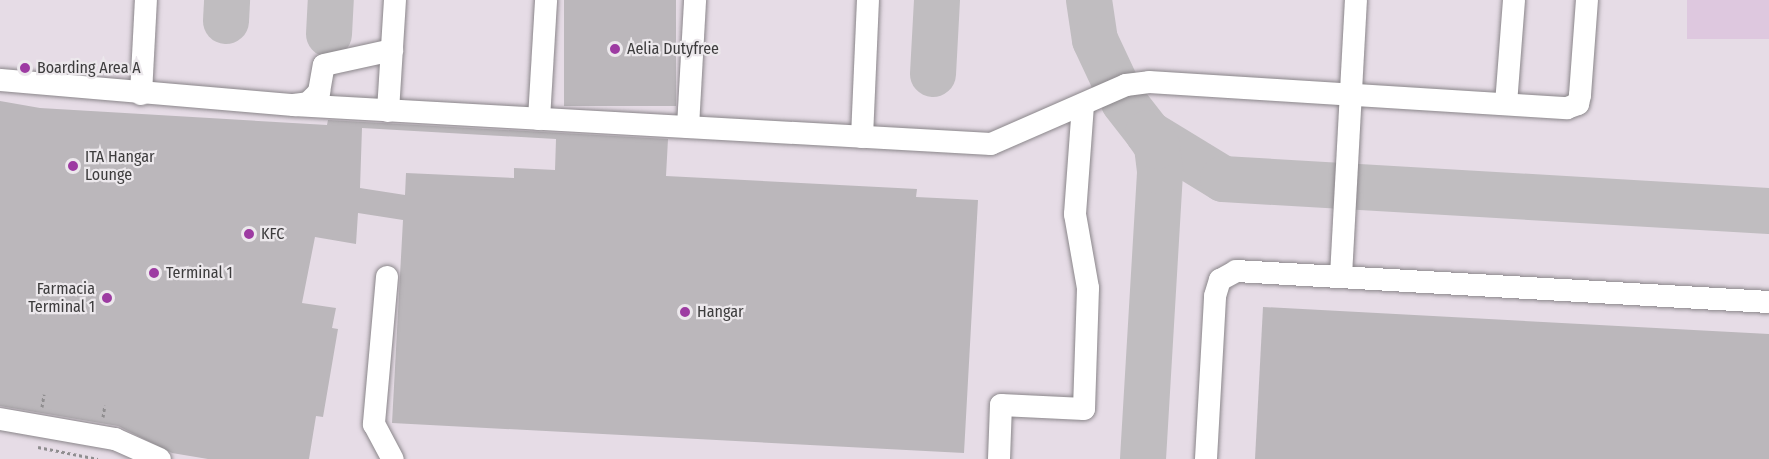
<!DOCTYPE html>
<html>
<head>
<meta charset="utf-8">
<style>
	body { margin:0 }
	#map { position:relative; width:1769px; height:459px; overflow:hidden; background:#ece8ec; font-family:"Fira Sans Condensed",sans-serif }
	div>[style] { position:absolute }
	.built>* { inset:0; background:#e6dce6; transform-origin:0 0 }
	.green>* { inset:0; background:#dec8df; transform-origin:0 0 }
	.taxiway>* { height:46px; margin:-23px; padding:0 23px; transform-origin:23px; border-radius:23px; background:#c0bdc0 }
	.building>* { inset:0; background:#bbb7bb; transform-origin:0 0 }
	.path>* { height:3px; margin-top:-1.5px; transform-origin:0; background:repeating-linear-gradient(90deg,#908e90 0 3px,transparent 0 6px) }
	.roads { filter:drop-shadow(0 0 2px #8a868a) drop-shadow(0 0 2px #8a868a) }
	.minor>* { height:22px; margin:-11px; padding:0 11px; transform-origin:11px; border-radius:11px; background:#fff }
	.bridges { filter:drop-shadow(0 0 2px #8a868a) drop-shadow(0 0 2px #8a868a) }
	.minor-bridge>* { height:22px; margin:-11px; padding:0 11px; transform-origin:11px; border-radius:11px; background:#fff }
	.dots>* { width:16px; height:16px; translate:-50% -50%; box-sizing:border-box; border:3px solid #ece8ec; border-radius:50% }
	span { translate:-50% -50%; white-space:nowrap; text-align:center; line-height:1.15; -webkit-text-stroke:4.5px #ece8ec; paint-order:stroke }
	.poi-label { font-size:16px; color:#3d3c3d }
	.left { translate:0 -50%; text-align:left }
	.right { translate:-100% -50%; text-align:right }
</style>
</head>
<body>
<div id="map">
	<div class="built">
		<i style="left:0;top:0;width:1769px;height:459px"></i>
	</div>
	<div class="green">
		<i style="left:1687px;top:0;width:82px;height:39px"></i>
	</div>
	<div class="taxiway">
		<i style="left:1089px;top:0;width:40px;rotate:81.5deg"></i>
		<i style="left:1095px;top:40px;width:68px;rotate:64.9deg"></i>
		<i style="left:1124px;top:102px;width:39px;rotate:52deg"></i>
		<i style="left:1148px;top:133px;width:88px;rotate:31.5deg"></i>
		<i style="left:1223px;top:179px;width:547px;rotate:3.35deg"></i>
		<i style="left:226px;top:21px;width:21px;rotate:-87deg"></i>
		<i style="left:329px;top:34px;width:34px;rotate:-87deg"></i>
		<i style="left:933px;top:74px;width:74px;rotate:-86.9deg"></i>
		<i style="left:1143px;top:459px;width:289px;rotate:-86.6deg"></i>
		<i style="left:1160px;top:171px;width:25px;rotate:-97deg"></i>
		<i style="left:1157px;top:146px;width:16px;rotate:-125deg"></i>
	</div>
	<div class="building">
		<i style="left:564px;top:0;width:112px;height:106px"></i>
		<i style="clip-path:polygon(evenodd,0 101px,40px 108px,327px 125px,328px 120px,668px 139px,666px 176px,917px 189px,916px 197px,978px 200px,964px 453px,392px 423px,403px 220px,358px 213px,356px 244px,315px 237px,302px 303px,336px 308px,332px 328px,338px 329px,323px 417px,316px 416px,309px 459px,208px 459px,172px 453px,118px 426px,0 406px,0 101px,362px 128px,556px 139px,555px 170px,514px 168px,514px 178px,406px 173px,405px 195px,360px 188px,362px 128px)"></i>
		<i style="clip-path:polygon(1263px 307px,1769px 334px,1769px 459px,1255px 459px)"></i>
	</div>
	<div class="path">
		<i style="left:42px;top:407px;width:13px;rotate:-81deg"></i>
		<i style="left:103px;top:417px;width:12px;rotate:-81deg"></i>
		<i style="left:38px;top:447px;width:61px;rotate:11.3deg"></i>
	</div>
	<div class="roads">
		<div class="minor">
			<i style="left:0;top:80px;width:295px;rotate:4.9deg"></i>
			<i style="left:294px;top:105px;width:698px;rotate:3.2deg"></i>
			<i style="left:991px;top:144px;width:147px;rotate:-23.6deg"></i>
			<i style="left:1126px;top:85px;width:23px;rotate:-7deg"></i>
			<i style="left:1149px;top:82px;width:419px;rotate:3.6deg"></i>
			<i style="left:1567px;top:108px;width:12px;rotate:-20deg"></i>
			<i style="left:1578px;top:104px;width:9px;rotate:-77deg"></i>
			<i style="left:1580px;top:95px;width:95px;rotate:-85.8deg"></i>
			<i style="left:141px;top:94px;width:94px;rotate:-87deg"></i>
			<i style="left:1506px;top:104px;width:104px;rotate:-85.6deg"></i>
			<i style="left:294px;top:105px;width:14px;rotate:-8deg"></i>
			<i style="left:308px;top:103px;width:16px;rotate:-45deg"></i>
			<i style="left:319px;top:92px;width:27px;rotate:-80deg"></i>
			<i style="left:324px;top:65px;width:70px;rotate:-12.4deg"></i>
			<i style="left:388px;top:111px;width:111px;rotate:-86.4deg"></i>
			<i style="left:539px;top:119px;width:119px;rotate:-86.6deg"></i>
			<i style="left:688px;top:127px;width:127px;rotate:-86.8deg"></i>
			<i style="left:862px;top:137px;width:137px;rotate:-87.5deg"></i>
			<i style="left:1341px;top:276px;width:276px;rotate:-86.9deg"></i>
			<i style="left:387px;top:277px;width:148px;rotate:95.1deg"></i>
			<i style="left:374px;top:424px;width:40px;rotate:62deg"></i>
			<i style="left:999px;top:459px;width:54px;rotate:-87.9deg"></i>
			<i style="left:1001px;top:405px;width:83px;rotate:2.8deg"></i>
			<i style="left:1084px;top:409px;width:121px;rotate:-88.1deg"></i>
			<i style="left:1088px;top:288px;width:75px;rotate:-100deg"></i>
			<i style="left:1075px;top:214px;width:110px;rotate:-85.8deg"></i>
			<i style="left:1206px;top:459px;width:163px;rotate:-86.8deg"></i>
			<i style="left:1215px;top:296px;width:17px;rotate:-73deg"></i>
			<i style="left:1220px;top:280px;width:18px;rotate:-29deg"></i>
			<i style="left:1236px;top:271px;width:534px;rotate:3.33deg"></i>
		</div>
	</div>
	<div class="bridges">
		<div class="minor-bridge">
			<i style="left:0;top:419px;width:117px;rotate:9.9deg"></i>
			<i style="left:115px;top:439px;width:49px;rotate:24deg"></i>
		</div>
	</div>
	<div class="dots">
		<i style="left:615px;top:49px;background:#9d3ba2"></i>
		<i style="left:25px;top:68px;background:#9d3ba2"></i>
		<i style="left:73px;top:166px;background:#9d3ba2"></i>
		<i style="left:249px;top:234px;background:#9d3ba2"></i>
		<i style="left:154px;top:273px;background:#9d3ba2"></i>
		<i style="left:107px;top:298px;background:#9d3ba2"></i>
		<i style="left:685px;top:312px;background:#9d3ba2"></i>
	</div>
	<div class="poi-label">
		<span class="left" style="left:627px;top:49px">Aelia Dutyfree</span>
		<span class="left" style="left:37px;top:68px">Boarding Area A</span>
		<span class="left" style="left:85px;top:166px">ITA Hangar<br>Lounge</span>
		<span class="left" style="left:261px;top:234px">KFC</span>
		<span class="left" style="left:166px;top:273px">Terminal 1</span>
		<span class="right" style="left:95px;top:298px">Farmacia<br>Terminal 1</span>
		<span class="left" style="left:697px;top:312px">Hangar</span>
	</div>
</div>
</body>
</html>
